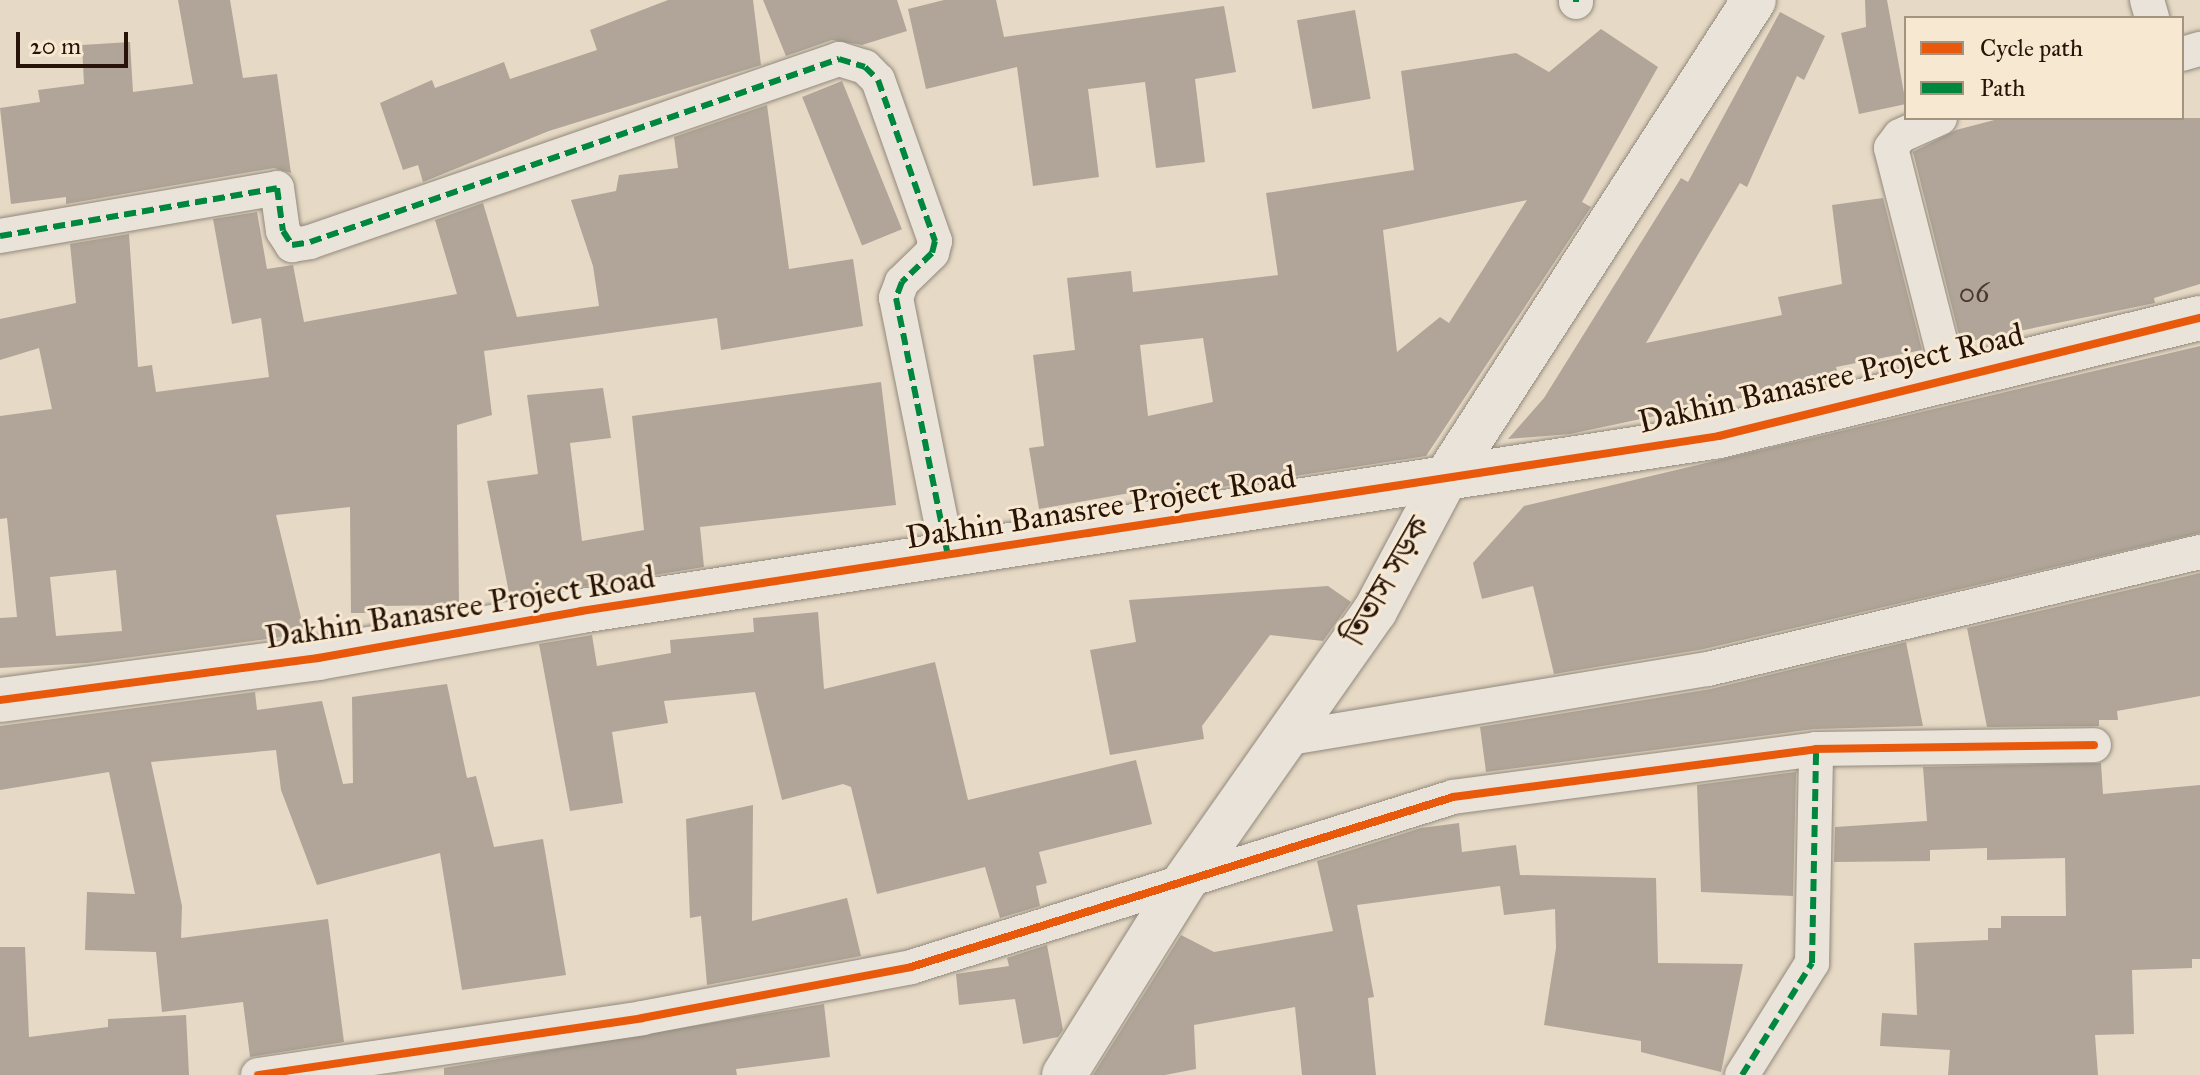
<!DOCTYPE html>
<html>
<head>
<meta charset="utf-8">
<style>
	body { margin:0 }
	#map { position:relative; width:2200px; height:1075px; overflow:hidden; background:#e6d9c5; font-family:"IM FELL Great Primer","Noto Serif Bengali",serif }
	div>[style] { position:absolute }
	.building>* { inset:0; background:#b0a598; transform-origin:0 0 }
	.roads { filter:drop-shadow(0 0 2px #92897c) drop-shadow(0 0 2px #92897c) }
	.street>* { height:34px; margin:-17px; padding:0 17px; transform-origin:17px; border-radius:17px; background:#eae3d9 }
	.secondary>* { height:44px; margin:-22px; padding:0 22px; transform-origin:22px; border-radius:22px; background:#eae3d9 }
	.quiet>* { height:6px; margin-top:-3px; transform-origin:0; background:repeating-linear-gradient(90deg,#00873e 0 12px,transparent 0 18px) }
	.cycleway>* { height:8px; margin:-4px; padding:0 4px; transform-origin:4px; border-radius:4px; background:#e8590c }
	span { translate:-50% -50%; white-space:nowrap; text-align:center; line-height:1.15; -webkit-text-stroke:6px #f7e8d1; paint-order:stroke }
	.number-label { font-size:28px; color:#4a382c }
	.number-label span { -webkit-text-stroke-width:0 }
	.street-label { font-size:32px; color:#281308 }
	.legend { position:absolute; left:1904px; top:16px; width:280px; height:104px; box-sizing:border-box; background:#f7e8d1; border:2px solid #a49381; margin:0; padding:10px 14px; list-style:none; font-size:24px; color:#281308 }
	.legend li { display:flex; align-items:center; gap:16px; height:40px }
	.legend b { width:40px; border:2px solid #a49381 }
	.scale { position:absolute; left:16px; top:32px; width:112px; height:36px; box-sizing:border-box; border:4px solid #281308; border-top:0; padding-left:10px; font-size:24px; line-height:28px; white-space:nowrap; color:#281308; -webkit-text-stroke:6px #f7e8d1; paint-order:stroke }
</style>
</head>
<body>
<div id="map">
	<div class="building">
		<i style="clip-path:polygon(178px 0,230px 0,243px 78px,277px 74px,291px 173px,274px 168px,66px 204px,66px 197px,11px 204px,0 108px,40px 102px,38px 90px,84px 84px,82px 45px,130px 42px,133px 92px,193px 84px)"></i>
		<i style="clip-path:polygon(668px 0,753px 0,761px 65px,549px 131px,423px 182px,418px 165px,403px 170px,380px 103px,432px 80px,435px 88px,504px 62px,510px 79px,597px 50px,590px 30px)"></i>
		<i style="clip-path:polygon(763px 0,897px 0,907px 31px,862px 45px,832px 40px,786px 56px)"></i>
		<i style="clip-path:polygon(944px 0,996px 0,1004px 37px,1224px 6px,1236px 72px,1195px 79px,1205px 162px,1156px 168px,1145px 82px,1088px 89px,1099px 177px,1033px 186px,1017px 67px,926px 89px,908px 9px)"></i>
		<i style="clip-path:polygon(1865px 0,1887px 0,1906px 104px,1859px 114px,1841px 33px,1866px 27px)"></i>
		<i style="left:1355px;top:10px;width:90px;height:59px;rotate:80deg"></i>
		<i style="clip-path:polygon(1780px 12px,1825px 36px,1804px 80px,1797px 76px,1747px 187px,1740px 183px,1646px 343px,1782px 315px,1778px 297px,1842px 284px,1832px 205px,1883px 198px,1922px 350px,1836px 367px,1839px 381px,1798px 391px,1796px 386px,1570px 434px,1508px 439px,1544px 398px,1681px 178px,1688px 182px)"></i>
		<i style="clip-path:polygon(evenodd,1601px 29px,1658px 67px,1582px 202px,1591px 207px,1426px 456px,1149px 498px,1147px 490px,1039px 509px,1029px 448px,1044px 446px,1033px 355px,1075px 350px,1067px 278px,1131px 271px,1133px 292px,1278px 275px,1266px 193px,1414px 170px,1401px 71px,1516px 53px,1549px 72px,1601px 29px,1527px 200px,1449px 323px,1440px 317px,1397px 352px,1383px 230px,1527px 200px,1601px 29px,1203px 338px,1213px 402px,1148px 416px,1140px 345px,1203px 338px)"></i>
		<i style="left:842px;top:81px;width:160px;height:43px;rotate:68deg"></i>
		<i style="clip-path:polygon(evenodd,767px 105px,789px 269px,853px 259px,863px 326px,721px 350px,717px 318px,484px 351px,492px 415px,457px 425px,459px 605px,380px 606px,381px 613px,351px 613px,350px 507px,276px 515px,305px 634px,87px 663px,0 668px,0 618px,17px 617px,7px 518px,0 519px,0 416px,52px 409px,39px 348px,0 360px,0 319px,76px 303px,70px 244px,129px 234px,138px 367px,152px 365px,156px 392px,269px 377px,261px 318px,232px 324px,213px 219px,257px 212px,267px 269px,293px 265px,304px 322px,457px 294px,435px 220px,483px 203px,517px 317px,599px 306px,593px 266px,571px 200px,616px 191px,619px 175px,678px 168px,674px 137px,767px 105px,116px 570px,122px 631px,56px 636px,50px 577px,116px 570px)"></i>
		<i style="clip-path:polygon(2002px 118px,2200px 118px,2200px 284px,2154px 298px,2155px 303px,1961px 343px,1913px 152px,1956px 130px)"></i>
		<i style="clip-path:polygon(2200px 346px,2200px 533px,1704px 649px,1554px 674px,1533px 586px,1482px 599px,1473px 563px,1524px 506px)"></i>
		<i style="clip-path:polygon(881px 382px,896px 505px,700px 527px,704px 567px,510px 598px,487px 481px,538px 474px,527px 395px,603px 388px,611px 438px,570px 443px,582px 541px,644px 530px,632px 416px)"></i>
		<i style="clip-path:polygon(2200px 573px,2200px 696px,2117px 711px,2118px 720px,2099px 720px,2099px 726px,1987px 727px,1967px 628px)"></i>
		<i style="clip-path:polygon(1328px 586px,1351px 602px,1323px 641px,1270px 635px,1202px 726px,1204px 739px,1110px 755px,1090px 650px,1136px 642px,1129px 600px)"></i>
		<i style="clip-path:polygon(818px 612px,824px 689px,935px 662px,968px 800px,1136px 760px,1152px 824px,1039px 852px,1047px 883px,1036px 886px,1040px 906px,1000px 918px,985px 867px,877px 894px,851px 787px,843px 784px,782px 800px,755px 692px,664px 701px,668px 723px,612px 732px,623px 803px,570px 811px,539px 644px,592px 635px,597px 666px,671px 653px,670px 640px,754px 632px,753px 618px)"></i>
		<i style="clip-path:polygon(1906px 642px,1923px 726px,1814px 729px,1486px 772px,1480px 727px,1711px 689px)"></i>
		<i style="clip-path:polygon(447px 684px,467px 778px,476px 776px,494px 847px,543px 839px,566px 975px,462px 990px,440px 853px,317px 885px,281px 790px,276px 750px,151px 762px,182px 906px,181px 938px,328px 919px,344px 1042px,250px 1057px,243px 1002px,162px 1012px,156px 952px,85px 950px,87px 892px,135px 894px,109px 772px,0 790px,0 726px,255px 692px,257px 710px,322px 701px,343px 784px,353px 783px,352px 697px)"></i>
		<i style="clip-path:polygon(2101px 763px,2103px 794px,2200px 785px,2200px 959px,2192px 959px,2192px 968px,2132px 970px,2134px 1034px,2095px 1035px,2098px 1075px,1948px 1075px,1950px 1050px,1880px 1046px,1882px 1013px,1917px 1015px,1914px 943px,1988px 940px,1988px 928px,2001px 928px,2001px 916px,2066px 916px,2065px 858px,1987px 860px,1987px 848px,1930px 850px,1930px 861px,1834px 862px,1835px 827px,1927px 821px,1923px 767px)"></i>
		<i style="clip-path:polygon(1796px 772px,1793px 896px,1701px 892px,1697px 785px)"></i>
		<i style="clip-path:polygon(753px 805px,752px 921px,847px 898px,861px 956px,707px 985px,701px 916px,690px 918px,686px 819px)"></i>
		<i style="clip-path:polygon(1459px 823px,1462px 852px,1516px 845px,1520px 875px,1656px 878px,1658px 963px,1743px 964px,1721px 1072px,1641px 1052px,1641px 1041px,1544px 1025px,1556px 948px,1555px 909px,1504px 915px,1500px 886px,1357px 905px,1374px 997px,1368px 998px,1376px 1075px,1302px 1075px,1295px 1007px,1194px 1025px,1196px 1069px,1165px 1075px,1093px 1075px,1181px 935px,1214px 952px,1333px 931px,1317px 861px,1421px 828px)"></i>
		<i style="clip-path:polygon(1047px 945px,1063px 1030px,1058px 1037px,1023px 1044px,1015px 999px,959px 1005px,956px 974px,1009px 966px,1007px 958px)"></i>
		<i style="clip-path:polygon(0 947px,25px 947px,29px 1037px,108px 1027px,108px 1019px,186px 1015px,189px 1075px,0 1075px)"></i>
		<i style="clip-path:polygon(824px 1004px,830px 1057px,736px 1069px,737px 1075px,444px 1075px,444px 1068px)"></i>
	</div>
	<div class="roads">
		<div class="street">
			<i style="left:1576px;top:0;width:2px;rotate:90deg"></i>
			<i style="left:2147px;top:0;width:19px;rotate:74deg"></i>
			<i style="left:2182px;top:54px;width:19px;rotate:-16deg"></i>
			<i style="left:1940px;top:118px;width:44px;rotate:155.8deg"></i>
			<i style="left:1900px;top:136px;width:15px;rotate:127deg"></i>
			<i style="left:1891px;top:148px;width:235px;rotate:75.7deg"></i>
			<i style="left:0;top:236px;width:281px;rotate:-9.8deg"></i>
			<i style="left:277px;top:188px;width:43px;rotate:82.1deg"></i>
			<i style="left:283px;top:231px;width:17px;rotate:57deg"></i>
			<i style="left:292px;top:245px;width:18px;rotate:-9deg"></i>
			<i style="left:310px;top:242px;width:560px;rotate:-19.08deg"></i>
			<i style="left:839px;top:59px;width:27px;rotate:17deg"></i>
			<i style="left:865px;top:67px;width:18px;rotate:45deg"></i>
			<i style="left:878px;top:80px;width:171px;rotate:70.5deg"></i>
			<i style="left:935px;top:241px;width:12px;rotate:104deg"></i>
			<i style="left:932px;top:253px;width:42px;rotate:136deg"></i>
			<i style="left:902px;top:282px;width:17px;rotate:111deg"></i>
			<i style="left:896px;top:298px;width:262px;rotate:78.6deg"></i>
			<i style="left:1284px;top:739px;width:430px;rotate:-9.4deg"></i>
			<i style="left:1708px;top:669px;width:506px;rotate:-13.38deg"></i>
			<i style="left:258px;top:1075px;width:388px;rotate:-8.4deg"></i>
			<i style="left:642px;top:1018px;width:274px;rotate:-10.7deg"></i>
			<i style="left:911px;top:967px;width:568px;rotate:-17.41deg"></i>
			<i style="left:1453px;top:797px;width:366px;rotate:-7.5deg"></i>
			<i style="left:1816px;top:749px;width:278px;rotate:-0.8deg"></i>
			<i style="left:1742px;top:1075px;width:132px;rotate:-58deg"></i>
			<i style="left:1812px;top:963px;width:214px;rotate:-88.9deg"></i>
		</div>
		<div class="secondary">
			<i style="left:0;top:700px;width:321px;rotate:-7.5deg"></i>
			<i style="left:318px;top:658px;width:267px;rotate:-10.1deg"></i>
			<i style="left:581px;top:611px;width:1151px;rotate:-8.74deg"></i>
			<i style="left:1719px;top:436px;width:495px;rotate:-13.8deg"></i>
			<i style="left:1064px;top:1075px;width:229px;rotate:-58deg"></i>
			<i style="left:1185px;top:881px;width:330px;rotate:-54.9deg"></i>
			<i style="left:1375px;top:611px;width:147px;rotate:-62deg"></i>
			<i style="left:1444px;top:481px;width:572px;rotate:-57.2deg"></i>
		</div>
	</div>
	<div class="quiet">
		<i style="left:1576px;top:0;width:2px;rotate:90deg"></i>
		<i style="left:0;top:236px;width:281px;rotate:-9.8deg"></i>
		<i style="left:277px;top:188px;width:43px;rotate:82.1deg"></i>
		<i style="left:283px;top:231px;width:17px;rotate:57deg"></i>
		<i style="left:292px;top:245px;width:18px;rotate:-9deg"></i>
		<i style="left:310px;top:242px;width:560px;rotate:-19.08deg"></i>
		<i style="left:839px;top:59px;width:27px;rotate:17deg"></i>
		<i style="left:865px;top:67px;width:18px;rotate:45deg"></i>
		<i style="left:878px;top:80px;width:171px;rotate:70.5deg"></i>
		<i style="left:935px;top:241px;width:12px;rotate:104deg"></i>
		<i style="left:932px;top:253px;width:42px;rotate:136deg"></i>
		<i style="left:902px;top:282px;width:17px;rotate:111deg"></i>
		<i style="left:896px;top:298px;width:262px;rotate:78.6deg"></i>
		<i style="left:1742px;top:1075px;width:132px;rotate:-58deg"></i>
		<i style="left:1812px;top:963px;width:214px;rotate:-88.9deg"></i>
	</div>
	<div class="cycleway">
		<i style="left:0;top:700px;width:321px;rotate:-7.5deg"></i>
		<i style="left:318px;top:658px;width:267px;rotate:-10.1deg"></i>
		<i style="left:581px;top:611px;width:1151px;rotate:-8.74deg"></i>
		<i style="left:1719px;top:436px;width:495px;rotate:-13.8deg"></i>
		<i style="left:258px;top:1075px;width:388px;rotate:-8.4deg"></i>
		<i style="left:642px;top:1018px;width:274px;rotate:-10.7deg"></i>
		<i style="left:911px;top:967px;width:568px;rotate:-17.41deg"></i>
		<i style="left:1453px;top:797px;width:366px;rotate:-7.5deg"></i>
		<i style="left:1816px;top:749px;width:278px;rotate:-0.8deg"></i>
	</div>
	<div class="number-label">
		<span style="left:1974px;top:293px">06</span>
	</div>
	<div class="street-label">
		<span style="left:1831px;top:379px;rotate:-13deg">Dakhin Banasree Project Road</span>
		<span style="left:1101px;top:508px;rotate:-9deg">Dakhin Banasree Project Road</span>
		<span style="left:1387px;top:581px;rotate:-60deg">তিতাস সড়ক</span>
		<span style="left:460px;top:608px;rotate:-9deg">Dakhin Banasree Project Road</span>
	</div>
	<ul class="legend">
	<li><b style="height:10px;background:#e8590c"></b>Cycle path</li>
	<li><b style="height:10px;background:#00873e"></b>Path</li>
	</ul>
	<div class="scale">20 m</div>
</div>
</body>
</html>
